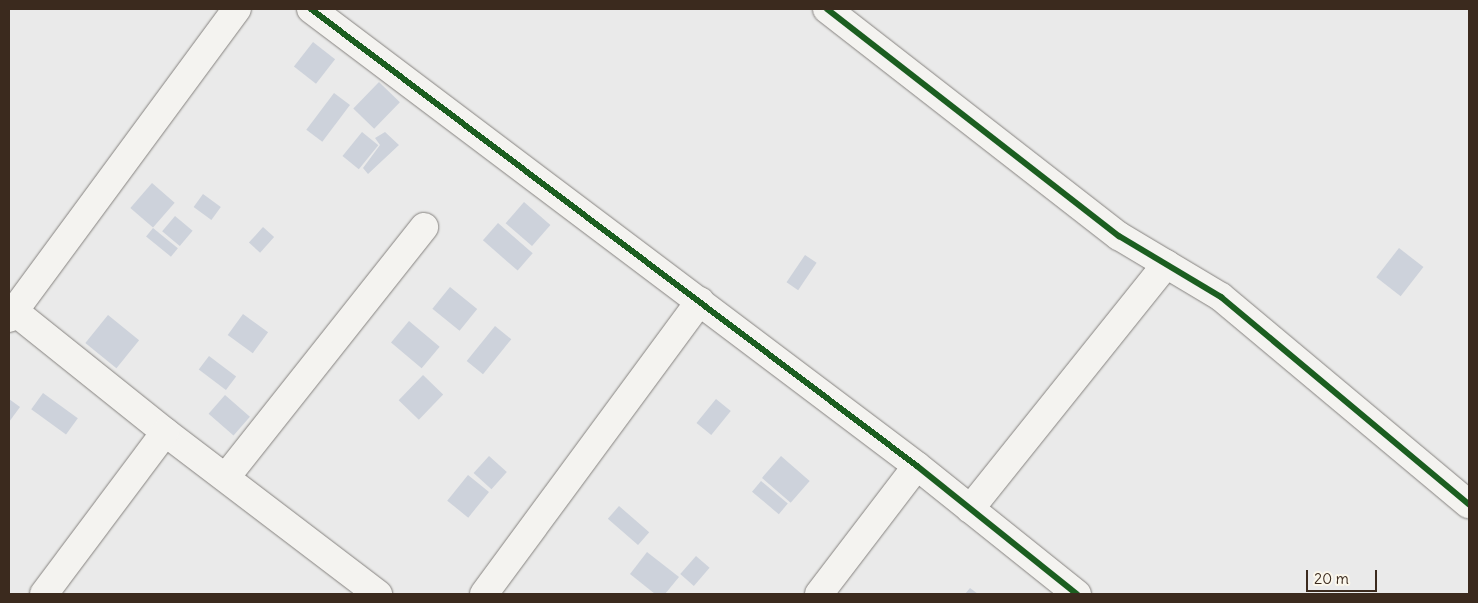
<!DOCTYPE html>
<html>
<head>
<meta charset="utf-8">
<style>
	body { margin:0 }
	#map { position:relative; width:1478px; height:603px; overflow:hidden; background:#eaeaea; font-family:Delius,sans-serif }
	div>[style] { position:absolute }
	.building>* { inset:0; background:#cdd2db; transform-origin:0 0 }
	.roads { filter:drop-shadow(0 0 1px #85827f) drop-shadow(0 0 1px #85827f) }
	.minor>* { height:28px; margin:-14px; padding:0 14px; transform-origin:14px; border-radius:14px; background:#f4f3f0 }
	.cycleway>* { height:6px; margin:-3px; padding:0 3px; transform-origin:3px; border-radius:3px; background:#1b5e20 }
	span { translate:-50% -50%; white-space:nowrap; text-align:center; line-height:1.15; -webkit-text-stroke:4px #fbf7ec; paint-order:stroke }
	.frame { position:absolute; inset:0; border:10px solid #3b2a1e; pointer-events:none }
	.scale { position:absolute; left:1306px; top:570px; width:71px; height:22px; box-sizing:border-box; border:2px solid #3b2a1e; border-top:0; padding-left:6px; font-size:15px; line-height:18px; white-space:nowrap; color:#3b2a1e; -webkit-text-stroke:4px #fbf7ec; paint-order:stroke }
</style>
</head>
<body>
<div id="map">
	<div class="building">
		<i style="left:313px;top:42px;width:28px;height:31px;rotate:38deg"></i>
		<i style="left:379px;top:82px;width:29px;height:37px;rotate:44deg"></i>
		<i style="left:334px;top:93px;width:20px;height:46px;rotate:37deg"></i>
		<i style="left:362px;top:132px;width:21px;height:31px;rotate:39deg"></i>
		<i style="clip-path:polygon(385px 132px,399px 145px,368px 174px,363px 168px,380px 145px,375px 138px)"></i>
		<i style="left:152px;top:183px;width:30px;height:33px;rotate:41deg"></i>
		<i style="left:203px;top:194px;width:22px;height:16px;rotate:36deg"></i>
		<i style="left:524px;top:202px;width:35px;height:28px;rotate:41deg"></i>
		<i style="left:175px;top:216px;width:23px;height:20px;rotate:40deg"></i>
		<i style="left:498px;top:223px;width:46px;height:23px;rotate:41deg"></i>
		<i style="left:263px;top:227px;width:15px;height:21px;rotate:42deg"></i>
		<i style="left:153px;top:228px;width:32px;height:11px;rotate:39deg"></i>
		<i style="left:1399px;top:248px;width:31px;height:37px;rotate:38deg"></i>
		<i style="left:805px;top:255px;width:14px;height:33px;rotate:34deg"></i>
		<i style="left:450px;top:287px;width:35px;height:28px;rotate:39deg"></i>
		<i style="left:243px;top:314px;width:31px;height:26px;rotate:36deg"></i>
		<i style="left:108px;top:315px;width:40px;height:36px;rotate:39deg"></i>
		<i style="left:409px;top:321px;width:40px;height:28px;rotate:40deg"></i>
		<i style="left:495px;top:326px;width:21px;height:45px;rotate:39deg"></i>
		<i style="left:209px;top:356px;width:34px;height:17px;rotate:37deg"></i>
		<i style="left:423px;top:375px;width:28px;height:35px;rotate:44deg"></i>
		<i style="left:43px;top:393px;width:43px;height:20px;rotate:36deg"></i>
		<i style="left:225px;top:395px;width:33px;height:25px;rotate:41deg"></i>
		<i style="clip-path:polygon(9px 399px,20px 407px,9px 422px)"></i>
		<i style="left:716px;top:399px;width:19px;height:31px;rotate:39deg"></i>
		<i style="left:489px;top:456px;width:24px;height:23px;rotate:42deg"></i>
		<i style="left:781px;top:456px;width:38px;height:29px;rotate:41deg"></i>
		<i style="left:468px;top:475px;width:27px;height:33px;rotate:39deg"></i>
		<i style="left:761px;top:481px;width:35px;height:14px;rotate:40deg"></i>
		<i style="left:619px;top:506px;width:40px;height:17px;rotate:41deg"></i>
		<i style="clip-path:polygon(647px 552px,679px 577px,665px 594px,655px 594px,630px 574px)"></i>
		<i style="left:696px;top:556px;width:18px;height:24px;rotate:41deg"></i>
		<i style="clip-path:polygon(970px 588px,978px 594px,965px 594px)"></i>
	</div>
	<div class="roads">
		<div class="minor">
			<i style="left:311px;top:9px;width:759px;rotate:37.02deg"></i>
			<i style="left:917px;top:466px;width:205px;rotate:38.7deg"></i>
			<i style="left:827px;top:9px;width:370px;rotate:37.9deg"></i>
			<i style="left:1119px;top:236px;width:119px;rotate:30.9deg"></i>
			<i style="left:1221px;top:297px;width:323px;rotate:39.9deg"></i>
			<i style="left:9px;top:307px;width:200px;rotate:38.7deg"></i>
			<i style="left:165px;top:432px;width:268px;rotate:37.3deg"></i>
			<i style="left:9px;top:318px;width:384px;rotate:-53.6deg"></i>
			<i style="left:226px;top:477px;width:319px;rotate:-51.6deg"></i>
			<i style="left:970px;top:509px;width:314px;rotate:-51.3deg"></i>
			<i style="left:44px;top:594px;width:202px;rotate:-53.2deg"></i>
			<i style="left:484px;top:594px;width:364px;rotate:-53.6deg"></i>
			<i style="left:819px;top:594px;width:161px;rotate:-52.6deg"></i>
		</div>
	</div>
	<div class="cycleway">
		<i style="left:311px;top:9px;width:759px;rotate:37.02deg"></i>
		<i style="left:917px;top:466px;width:205px;rotate:38.7deg"></i>
		<i style="left:827px;top:9px;width:370px;rotate:37.9deg"></i>
		<i style="left:1119px;top:236px;width:119px;rotate:30.9deg"></i>
		<i style="left:1221px;top:297px;width:323px;rotate:39.9deg"></i>
	</div>
	<div class="frame"></div>
	<div class="scale">20 m</div>
</div>
</body>
</html>
